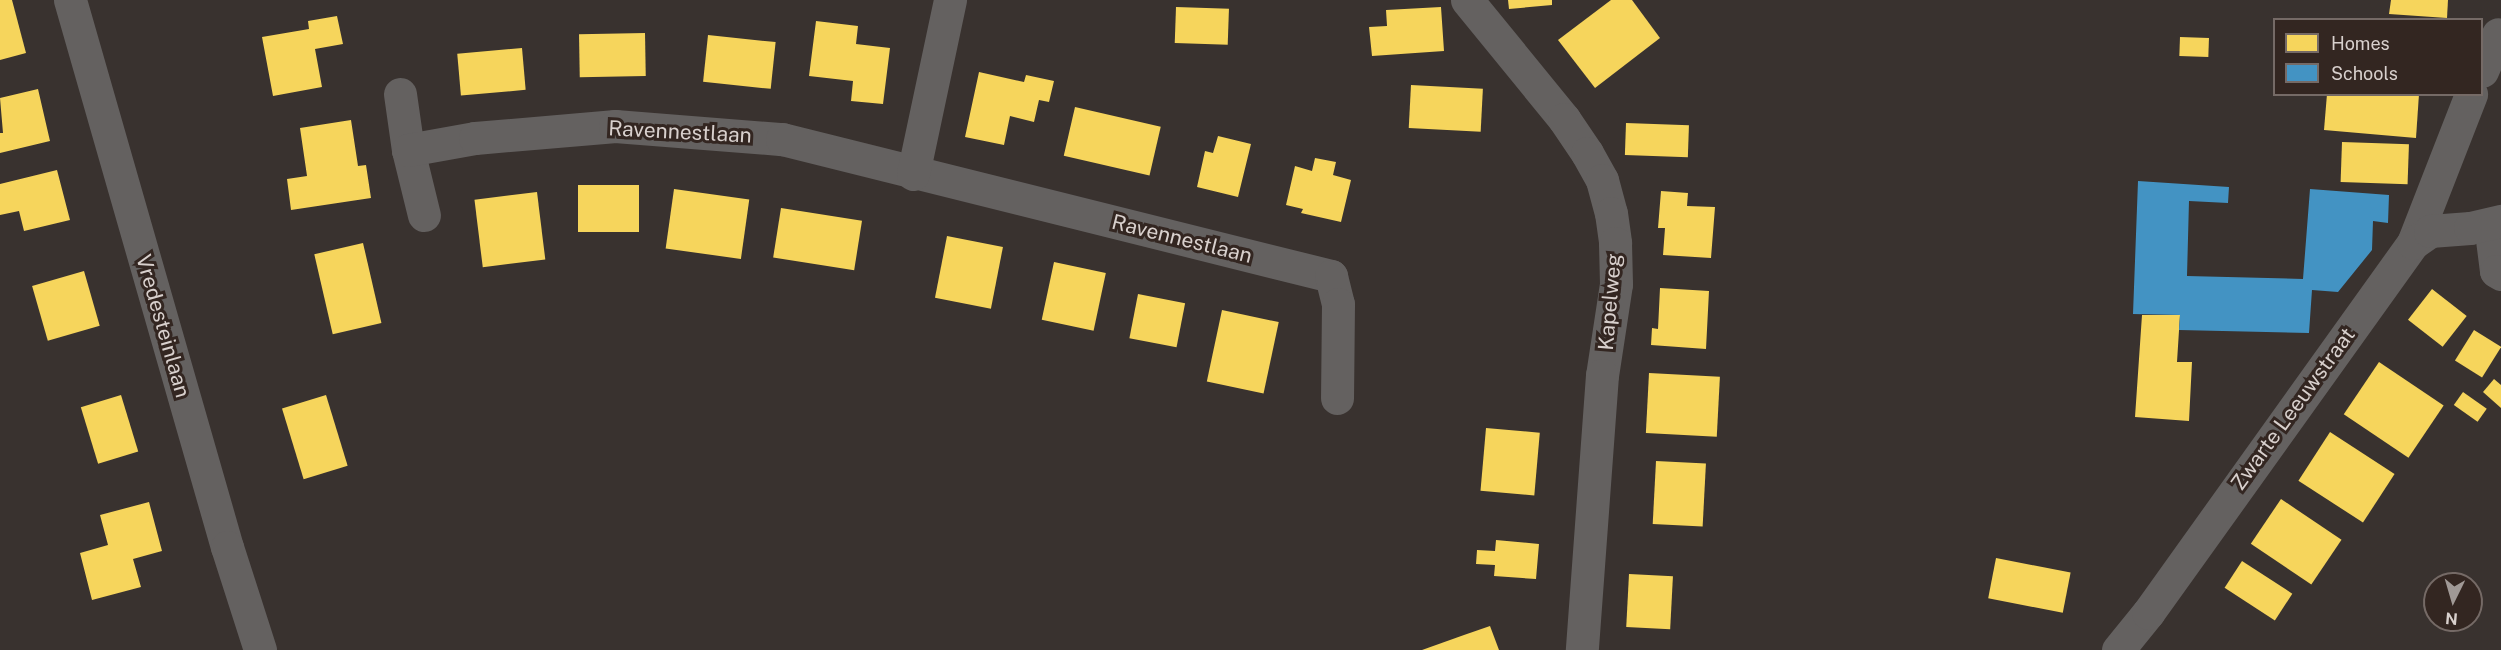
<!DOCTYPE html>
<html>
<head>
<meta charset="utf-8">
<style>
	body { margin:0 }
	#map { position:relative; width:2501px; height:650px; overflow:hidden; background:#39322f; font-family:"Public Sans",sans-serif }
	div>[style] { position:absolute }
	.homes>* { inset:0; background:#f6d55c; transform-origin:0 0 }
	.schools>* { inset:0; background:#4393c3 }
	.minor>* { height:33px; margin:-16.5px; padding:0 16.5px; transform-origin:16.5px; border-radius:16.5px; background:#646160 }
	span { translate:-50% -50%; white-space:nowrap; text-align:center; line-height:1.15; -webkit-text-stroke:6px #332621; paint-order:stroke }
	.street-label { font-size:21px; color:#d8d0cd }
	.legend { position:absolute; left:2273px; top:18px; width:210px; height:78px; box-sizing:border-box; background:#332621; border:2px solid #756a66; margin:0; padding:8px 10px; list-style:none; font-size:18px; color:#d8d0cd }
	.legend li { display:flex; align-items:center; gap:12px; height:30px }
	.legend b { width:30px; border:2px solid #756a66 }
	.north { position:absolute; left:2423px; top:572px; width:60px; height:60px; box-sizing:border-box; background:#332621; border:2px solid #756a66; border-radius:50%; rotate:185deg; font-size:16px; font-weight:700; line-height:24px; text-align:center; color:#d8d0cd }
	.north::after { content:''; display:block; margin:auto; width:21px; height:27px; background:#a09996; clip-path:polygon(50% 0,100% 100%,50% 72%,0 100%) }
</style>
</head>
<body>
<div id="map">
	<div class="homes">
		<i style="clip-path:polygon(0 0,12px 0,26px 53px,0 60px)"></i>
		<i style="clip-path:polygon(1508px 0,1552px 0,1552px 5px,1509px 9px)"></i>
		<i style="clip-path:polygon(1611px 0,1632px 0,1660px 38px,1595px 88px,1558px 40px)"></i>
		<i style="clip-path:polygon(2391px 0,2448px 0,2447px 18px,2389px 14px)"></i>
		<i style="left:1176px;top:7px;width:53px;height:36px;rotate:2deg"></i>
		<i style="clip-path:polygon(1441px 7px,1444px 51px,1372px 56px,1369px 27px,1387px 26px,1386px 10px)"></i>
		<i style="clip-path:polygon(337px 16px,343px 44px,315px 49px,322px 87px,273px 96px,262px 37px,309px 29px,308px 21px)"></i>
		<i style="clip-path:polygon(816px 21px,858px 26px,856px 44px,890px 48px,883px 104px,851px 101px,853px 81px,809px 76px)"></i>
		<i style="left:645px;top:33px;width:43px;height:66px;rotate:89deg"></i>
		<i style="left:708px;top:35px;width:68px;height:47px;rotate:6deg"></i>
		<i style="left:2180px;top:37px;width:29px;height:19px;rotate:2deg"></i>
		<i style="left:522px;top:48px;width:42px;height:65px;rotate:85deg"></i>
		<i style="clip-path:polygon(979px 72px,1024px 82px,1026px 75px,1054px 81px,1049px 102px,1039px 100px,1034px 122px,1010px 116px,1004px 145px,965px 137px)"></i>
		<i style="left:1411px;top:85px;width:72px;height:43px;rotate:3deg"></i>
		<i style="clip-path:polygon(38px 89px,50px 141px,0 153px,0 133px,3px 133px,0 98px)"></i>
		<i style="clip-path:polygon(2327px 94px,2419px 94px,2416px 138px,2324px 130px)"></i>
		<i style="left:1075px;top:107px;width:88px;height:50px;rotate:13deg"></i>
		<i style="clip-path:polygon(351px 120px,358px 166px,366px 165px,371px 198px,291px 210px,287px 179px,307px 176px,300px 128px)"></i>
		<i style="left:1626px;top:123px;width:63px;height:32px;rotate:2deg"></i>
		<i style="clip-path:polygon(1218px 136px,1251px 144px,1238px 197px,1197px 187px,1205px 151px,1213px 153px)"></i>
		<i style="left:2342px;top:142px;width:67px;height:40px;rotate:2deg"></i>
		<i style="clip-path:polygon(1315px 158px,1336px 162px,1333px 175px,1351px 180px,1341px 222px,1301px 213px,1303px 209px,1286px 205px,1295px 166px,1312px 171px)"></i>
		<i style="clip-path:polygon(57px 170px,70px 220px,24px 231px,19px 211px,0 215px,0 184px)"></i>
		<i style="left:639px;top:185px;width:47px;height:61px;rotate:90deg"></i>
		<i style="left:674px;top:189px;width:76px;height:60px;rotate:8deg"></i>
		<i style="clip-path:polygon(1661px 191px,1688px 193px,1687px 206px,1715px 207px,1711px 258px,1663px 255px,1665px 228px,1658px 228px)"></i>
		<i style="left:537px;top:192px;width:68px;height:63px;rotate:83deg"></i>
		<i style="left:781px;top:208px;width:82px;height:50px;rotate:9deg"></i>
		<i style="left:947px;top:236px;width:57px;height:63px;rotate:11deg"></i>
		<i style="left:363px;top:243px;width:82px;height:50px;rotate:77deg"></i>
		<i style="left:1054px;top:262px;width:53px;height:59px;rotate:12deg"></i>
		<i style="left:84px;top:271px;width:57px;height:54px;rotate:74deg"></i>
		<i style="clip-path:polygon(1660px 288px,1709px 291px,1706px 349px,1651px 345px,1652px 328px,1658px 329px)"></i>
		<i style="left:2432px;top:289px;width:44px;height:39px;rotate:38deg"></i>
		<i style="left:1138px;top:294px;width:48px;height:45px;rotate:11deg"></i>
		<i style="left:1222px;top:310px;width:58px;height:73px;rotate:12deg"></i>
		<i style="clip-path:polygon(2142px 315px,2180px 315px,2177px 362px,2192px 362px,2189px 421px,2135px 417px)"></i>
		<i style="left:2474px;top:330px;width:32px;height:36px;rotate:32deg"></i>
		<i style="left:2379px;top:362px;width:78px;height:63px;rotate:34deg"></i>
		<i style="left:1649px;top:373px;width:71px;height:60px;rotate:3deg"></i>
		<i style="clip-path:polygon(2494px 379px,2501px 385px,2501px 408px,2483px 392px)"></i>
		<i style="left:2463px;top:392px;width:29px;height:16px;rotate:35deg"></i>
		<i style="left:121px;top:395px;width:59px;height:42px;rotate:73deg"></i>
		<i style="left:326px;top:395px;width:74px;height:46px;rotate:73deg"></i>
		<i style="left:1486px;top:428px;width:54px;height:63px;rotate:5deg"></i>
		<i style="left:2330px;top:432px;width:77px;height:58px;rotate:33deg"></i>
		<i style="left:1656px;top:461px;width:50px;height:63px;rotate:3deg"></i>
		<i style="left:2281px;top:499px;width:73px;height:54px;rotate:34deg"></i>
		<i style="clip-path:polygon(149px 502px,162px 551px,133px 559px,141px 587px,92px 600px,80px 553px,108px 545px,100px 515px)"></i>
		<i style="clip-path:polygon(1496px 540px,1539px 544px,1536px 579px,1494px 576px,1495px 565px,1476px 564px,1477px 550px,1495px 551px)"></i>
		<i style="left:1996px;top:558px;width:76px;height:41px;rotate:11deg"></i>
		<i style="left:2242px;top:561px;width:60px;height:32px;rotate:33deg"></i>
		<i style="left:1629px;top:574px;width:44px;height:53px;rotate:3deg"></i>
		<i style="clip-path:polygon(1490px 626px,1499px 650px,1422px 650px,1464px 635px)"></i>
	</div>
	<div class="schools">
		<i style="clip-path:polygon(2138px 181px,2229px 187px,2228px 203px,2189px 201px,2187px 276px,2303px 279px,2310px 189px,2389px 195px,2388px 223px,2373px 221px,2372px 250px,2338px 292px,2312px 290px,2309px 333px,2179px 330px,2180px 315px,2133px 314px)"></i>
	</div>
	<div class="minor">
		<i style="left:70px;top:0;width:569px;rotate:73.99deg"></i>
		<i style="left:227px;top:547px;width:108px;rotate:72.2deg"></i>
		<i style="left:1467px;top:0;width:154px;rotate:50.8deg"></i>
		<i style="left:1564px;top:119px;width:41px;rotate:55.9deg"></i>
		<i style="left:1587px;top:153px;width:31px;rotate:61deg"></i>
		<i style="left:1602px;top:180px;width:34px;rotate:75deg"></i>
		<i style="left:1611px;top:213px;width:30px;rotate:82deg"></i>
		<i style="left:1615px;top:243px;width:41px;rotate:88.6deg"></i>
		<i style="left:1616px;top:284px;width:92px;rotate:98.7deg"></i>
		<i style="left:1602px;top:375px;width:276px;rotate:94.2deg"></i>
		<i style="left:2482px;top:71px;width:40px;rotate:-66.6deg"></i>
		<i style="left:400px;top:94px;width:57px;rotate:81.9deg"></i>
		<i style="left:408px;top:150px;width:67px;rotate:76.2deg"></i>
		<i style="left:408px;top:150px;width:68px;rotate:-10.2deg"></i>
		<i style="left:475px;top:138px;width:141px;rotate:-4.9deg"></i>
		<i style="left:615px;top:126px;width:168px;rotate:4.5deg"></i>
		<i style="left:782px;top:139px;width:566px;rotate:14.01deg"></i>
		<i style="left:1331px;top:276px;width:29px;rotate:76deg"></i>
		<i style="left:1338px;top:304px;width:94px;rotate:90.6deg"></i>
		<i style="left:913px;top:174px;width:178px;rotate:-78deg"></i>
		<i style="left:2490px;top:224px;width:47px;rotate:82.7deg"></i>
		<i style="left:2496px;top:271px;width:6px;rotate:31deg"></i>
		<i style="left:2413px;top:243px;width:160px;rotate:-68.7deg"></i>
		<i style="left:2118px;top:650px;width:48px;rotate:-51deg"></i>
		<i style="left:2148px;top:613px;width:455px;rotate:-54.4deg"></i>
		<i style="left:2413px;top:243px;width:21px;rotate:-35deg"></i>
		<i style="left:2430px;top:231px;width:40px;rotate:-4.3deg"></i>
		<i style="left:2470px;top:228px;width:32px;rotate:-13deg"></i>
	</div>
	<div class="street-label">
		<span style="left:680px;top:132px;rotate:3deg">Ravennestlaan</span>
		<span style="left:1182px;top:239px;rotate:14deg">Ravennestlaan</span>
		<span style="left:1610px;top:302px;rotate:-85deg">Kapelweg</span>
		<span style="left:163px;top:326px;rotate:74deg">Vredesteinlaan</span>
		<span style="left:2293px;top:409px;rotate:-54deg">Zwarte Leeuwstraat</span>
	</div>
	<ul class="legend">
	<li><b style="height:16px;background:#f6d55c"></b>Homes</li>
	<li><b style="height:16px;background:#4393c3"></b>Schools</li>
	</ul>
	<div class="north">N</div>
</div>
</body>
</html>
